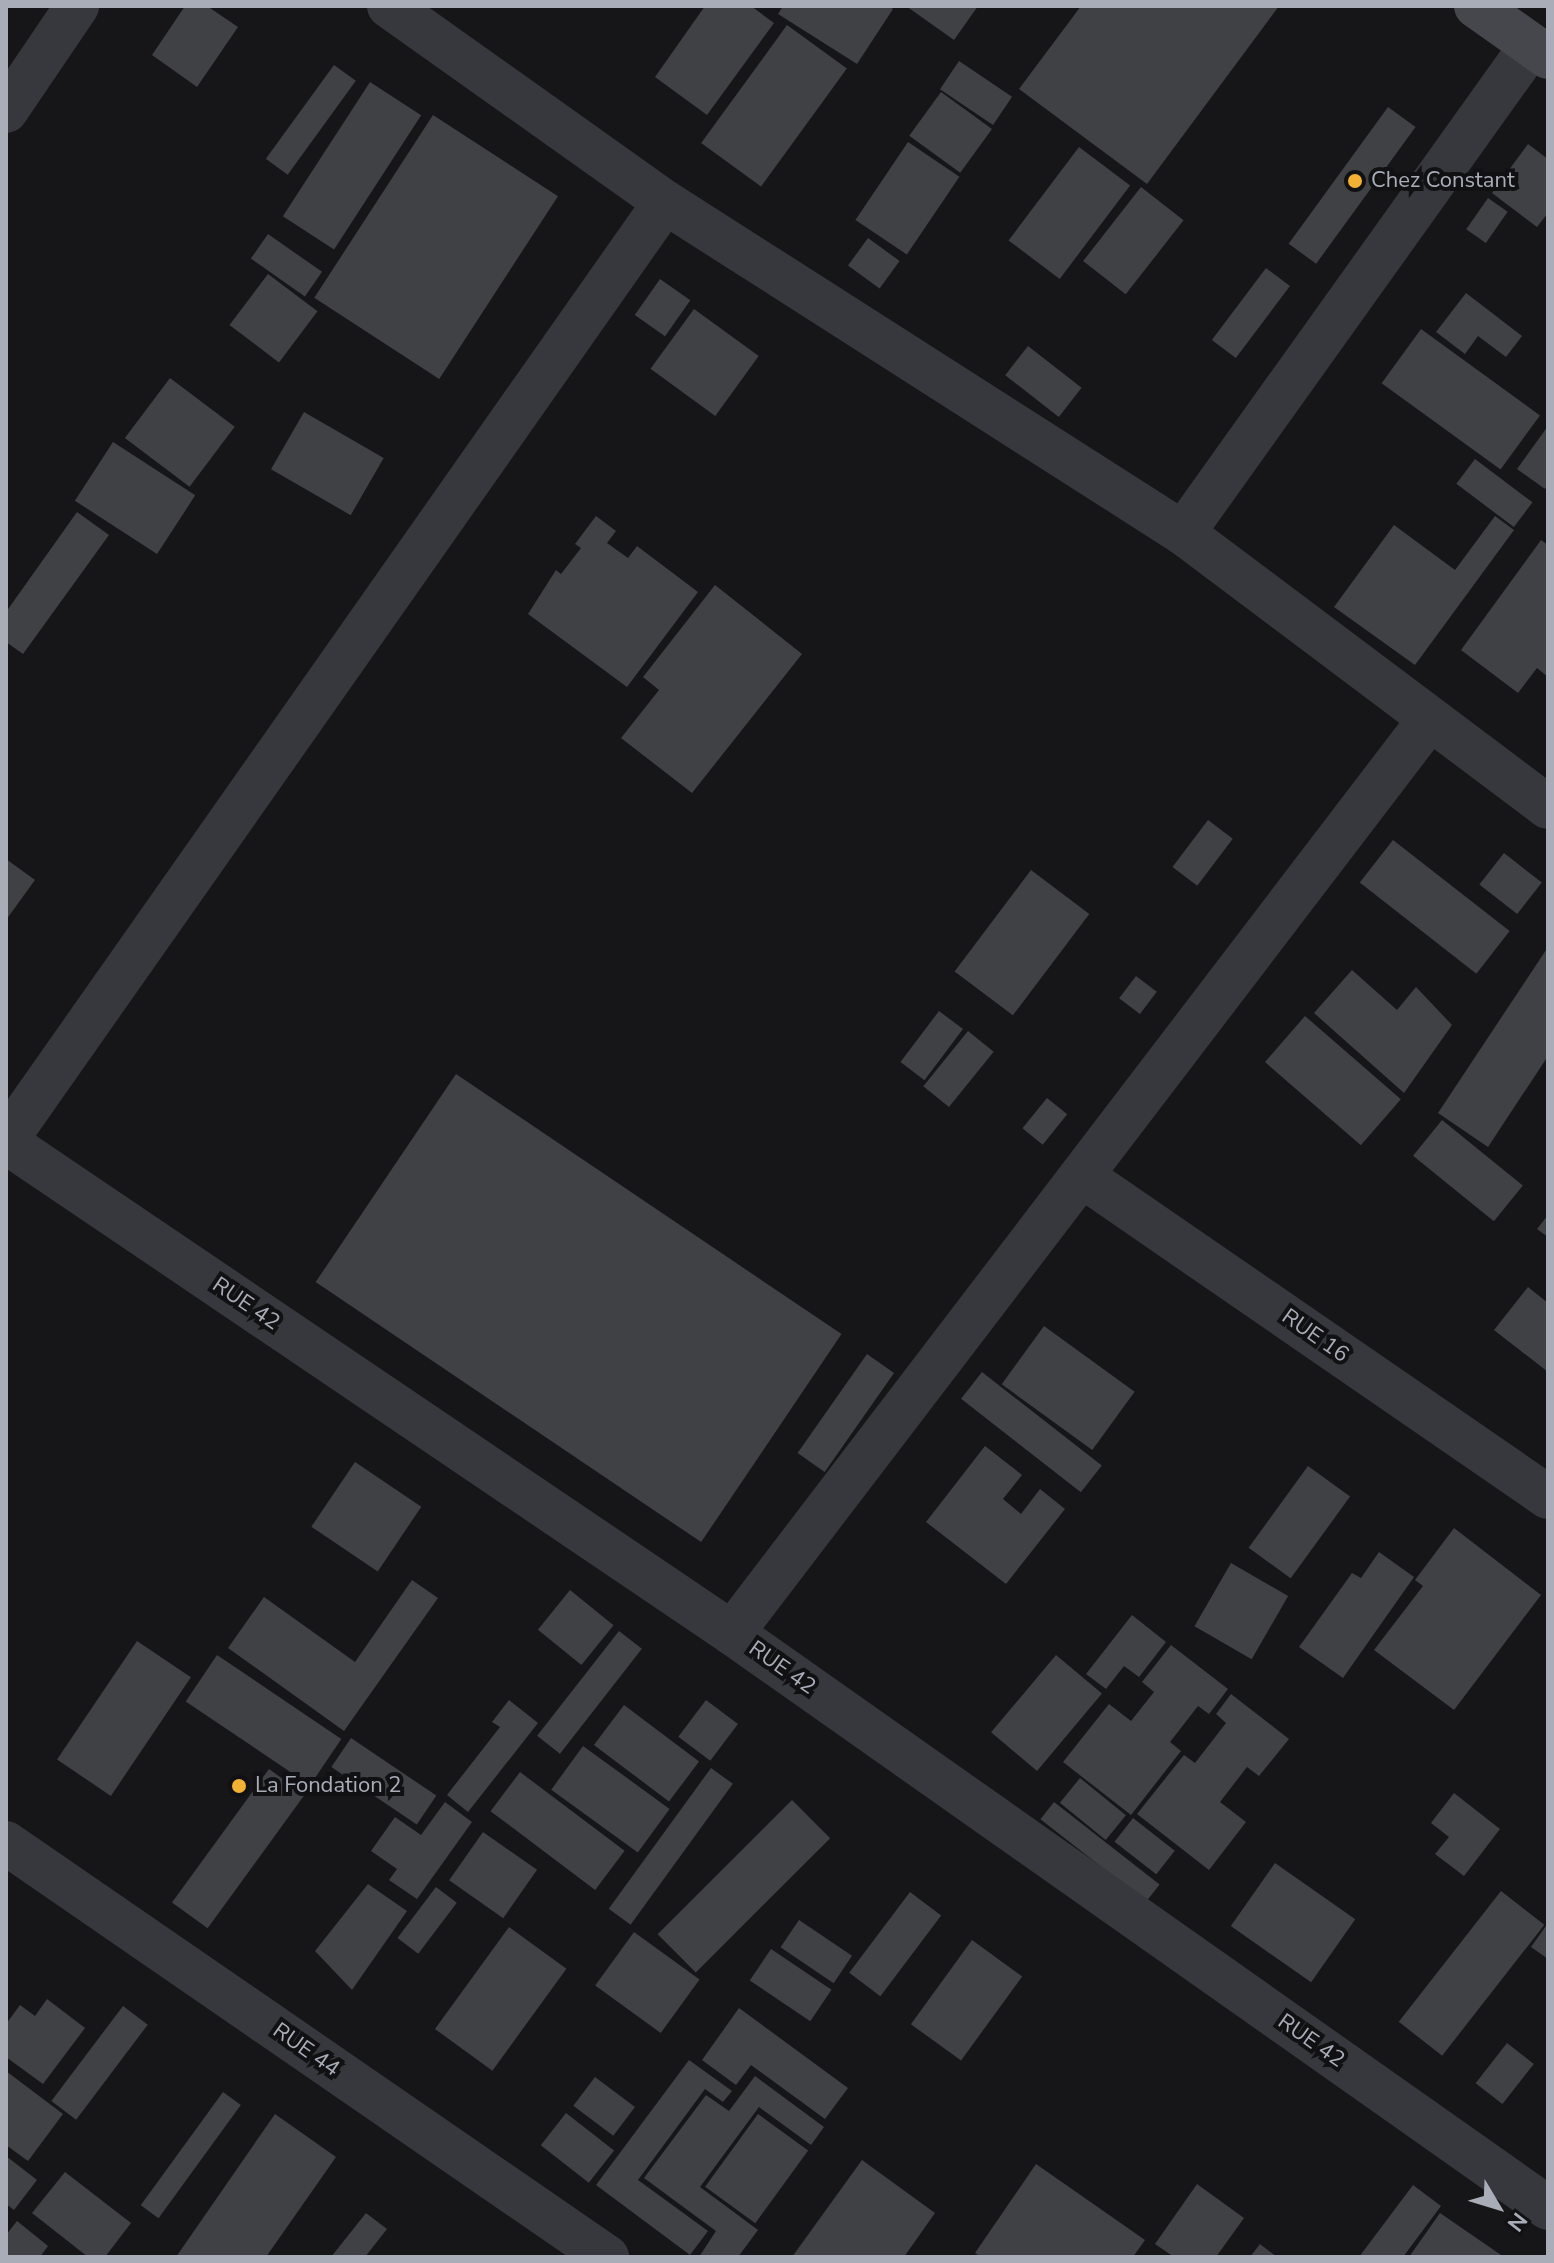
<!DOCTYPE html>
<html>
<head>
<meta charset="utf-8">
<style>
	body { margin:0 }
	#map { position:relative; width:1554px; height:2263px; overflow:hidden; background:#161618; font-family:"Nunito Sans",sans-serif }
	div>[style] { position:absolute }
	.building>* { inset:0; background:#404145; transform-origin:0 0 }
	.street>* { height:44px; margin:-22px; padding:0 22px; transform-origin:22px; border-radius:22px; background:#37383d }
	.secondary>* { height:44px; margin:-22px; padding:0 22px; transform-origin:22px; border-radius:22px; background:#45474d }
	.dots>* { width:22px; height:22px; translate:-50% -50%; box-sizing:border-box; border:4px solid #111113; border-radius:50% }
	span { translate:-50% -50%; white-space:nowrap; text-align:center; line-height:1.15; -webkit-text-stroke:8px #111113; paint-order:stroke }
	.poi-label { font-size:22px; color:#a8adb8 }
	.left { translate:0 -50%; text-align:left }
	.street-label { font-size:22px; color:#a8adb8 }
	.frame { position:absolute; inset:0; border:8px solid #a8adb8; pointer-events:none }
	.north { position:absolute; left:1458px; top:2167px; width:80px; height:80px; -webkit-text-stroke:6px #111113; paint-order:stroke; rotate:128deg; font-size:22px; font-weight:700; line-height:32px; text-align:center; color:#a8adb8 }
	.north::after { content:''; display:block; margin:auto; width:28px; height:36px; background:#a8adb8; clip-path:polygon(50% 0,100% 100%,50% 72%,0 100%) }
</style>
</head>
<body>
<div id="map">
	<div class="building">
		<i style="clip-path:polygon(185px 6px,207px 6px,238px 27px,197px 87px,152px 55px)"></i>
		<i style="clip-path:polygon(705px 6px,751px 6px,774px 23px,707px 115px,655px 77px)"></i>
		<i style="clip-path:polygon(783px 6px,888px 6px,893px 9px,857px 64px,778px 14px)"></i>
		<i style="clip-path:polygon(906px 6px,978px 6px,954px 40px)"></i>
		<i style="clip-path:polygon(1081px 6px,1279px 6px,1147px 184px,1019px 89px)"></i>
		<i style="left:787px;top:25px;width:74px;height:146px;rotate:36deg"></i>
		<i style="left:959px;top:61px;width:64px;height:34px;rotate:34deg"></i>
		<i style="left:334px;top:65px;width:27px;height:116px;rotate:36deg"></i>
		<i style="left:370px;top:82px;width:61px;height:160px;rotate:33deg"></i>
		<i style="left:941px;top:92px;width:63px;height:54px;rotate:36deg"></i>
		<i style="left:1388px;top:107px;width:34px;height:169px;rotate:36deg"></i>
		<i style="left:433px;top:115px;width:149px;height:218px;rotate:33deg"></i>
		<i style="left:908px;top:142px;width:62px;height:94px;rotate:34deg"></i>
		<i style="clip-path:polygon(1528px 144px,1548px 159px,1548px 213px,1537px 227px,1492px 193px)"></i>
		<i style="left:1079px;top:147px;width:64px;height:117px;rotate:37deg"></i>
		<i style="left:1141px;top:187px;width:54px;height:94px;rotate:38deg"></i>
		<i style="left:1488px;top:198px;width:24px;height:38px;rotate:35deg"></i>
		<i style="left:268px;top:234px;width:66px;height:30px;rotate:35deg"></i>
		<i style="left:868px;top:238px;width:39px;height:34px;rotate:36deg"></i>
		<i style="left:1266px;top:268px;width:30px;height:90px;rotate:37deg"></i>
		<i style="left:268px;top:274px;width:62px;height:64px;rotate:37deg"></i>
		<i style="left:660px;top:279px;width:37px;height:44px;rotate:35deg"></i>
		<i style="clip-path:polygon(1466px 293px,1522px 336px,1506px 357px,1478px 336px,1465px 354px,1436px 332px)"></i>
		<i style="left:694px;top:309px;width:80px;height:74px;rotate:36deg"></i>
		<i style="left:1421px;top:329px;width:147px;height:67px;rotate:36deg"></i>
		<i style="left:1028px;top:346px;width:68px;height:37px;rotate:38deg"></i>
		<i style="left:170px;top:378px;width:81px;height:75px;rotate:37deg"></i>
		<i style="left:304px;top:412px;width:92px;height:66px;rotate:30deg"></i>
		<i style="clip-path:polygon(1548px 426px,1548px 484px,1545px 489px,1517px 469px)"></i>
		<i style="left:113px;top:442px;width:98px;height:70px;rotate:33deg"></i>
		<i style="left:1475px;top:459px;width:72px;height:31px;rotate:37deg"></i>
		<i style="clip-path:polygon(77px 512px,109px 535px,23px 654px,6px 642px,6px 612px)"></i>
		<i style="clip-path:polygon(596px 516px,616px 531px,607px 543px,628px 558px,637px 546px,698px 592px,627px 687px,528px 614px,556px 570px,561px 574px,581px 548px,575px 544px)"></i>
		<i style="clip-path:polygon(1495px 516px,1514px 530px,1415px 665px,1334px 607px,1394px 525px,1455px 570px)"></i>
		<i style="clip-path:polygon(1541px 540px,1548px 545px,1548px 677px,1537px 668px,1518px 693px,1461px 650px)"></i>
		<i style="clip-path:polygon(715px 585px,802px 654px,692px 793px,621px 738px,659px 690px,643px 677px)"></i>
		<i style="left:1208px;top:820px;width:31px;height:59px;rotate:37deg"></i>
		<i style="left:1393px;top:840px;width:148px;height:54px;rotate:38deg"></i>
		<i style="left:1504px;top:853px;width:48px;height:40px;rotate:38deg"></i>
		<i style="clip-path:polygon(6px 859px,35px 880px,6px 920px)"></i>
		<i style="left:1031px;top:870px;width:73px;height:127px;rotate:37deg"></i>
		<i style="clip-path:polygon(1548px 947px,1548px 1056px,1488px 1147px,1438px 1113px)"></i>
		<i style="clip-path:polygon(1352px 970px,1397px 1010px,1416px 987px,1452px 1025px,1404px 1093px,1314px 1013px)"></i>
		<i style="left:1136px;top:976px;width:26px;height:28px;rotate:37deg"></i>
		<i style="left:939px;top:1011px;width:30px;height:64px;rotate:37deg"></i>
		<i style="left:1305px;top:1016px;width:127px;height:61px;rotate:41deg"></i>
		<i style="left:968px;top:1031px;width:33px;height:71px;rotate:39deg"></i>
		<i style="left:456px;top:1074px;width:465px;height:251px;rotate:34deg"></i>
		<i style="left:1047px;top:1098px;width:26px;height:39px;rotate:39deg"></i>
		<i style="left:1442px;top:1120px;width:104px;height:46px;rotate:39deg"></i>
		<i style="clip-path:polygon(1548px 1215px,1548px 1237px,1537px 1229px)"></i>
		<i style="clip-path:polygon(1528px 1287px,1548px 1303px,1548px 1372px,1494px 1330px)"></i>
		<i style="left:1044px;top:1326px;width:112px;height:72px;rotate:36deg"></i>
		<i style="left:867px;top:1354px;width:33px;height:121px;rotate:35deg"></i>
		<i style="left:982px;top:1372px;width:152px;height:34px;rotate:38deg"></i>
		<i style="clip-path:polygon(985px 1446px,1022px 1475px,1003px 1499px,1021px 1514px,1040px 1489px,1065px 1509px,1006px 1584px,926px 1522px)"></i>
		<i style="left:355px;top:1462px;width:80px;height:78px;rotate:34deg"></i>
		<i style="left:1308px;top:1466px;width:52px;height:101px;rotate:36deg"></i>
		<i style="clip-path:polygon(1454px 1528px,1541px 1595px,1454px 1710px,1374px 1650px,1423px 1586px,1415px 1580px)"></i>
		<i style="clip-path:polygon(1379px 1552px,1414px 1577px,1343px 1678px,1299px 1647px,1352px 1573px,1361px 1578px)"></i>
		<i style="left:1231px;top:1563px;width:66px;height:73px;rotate:30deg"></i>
		<i style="clip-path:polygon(412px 1580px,438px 1598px,344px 1731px,228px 1648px,264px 1597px,355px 1662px)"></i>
		<i style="left:570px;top:1590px;width:56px;height:51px;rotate:39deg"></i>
		<i style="clip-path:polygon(1132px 1615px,1166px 1642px,1139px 1677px,1124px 1666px,1106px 1689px,1086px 1674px)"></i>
		<i style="left:619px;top:1631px;width:29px;height:133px;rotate:38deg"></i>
		<i style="left:137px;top:1641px;width:65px;height:143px;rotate:34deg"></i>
		<i style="clip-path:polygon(1171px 1645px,1228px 1689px,1209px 1714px,1198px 1706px,1170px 1742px,1181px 1751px,1131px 1815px,1063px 1762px,1109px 1704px,1131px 1721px,1154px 1692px,1142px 1682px)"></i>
		<i style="left:217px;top:1655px;width:150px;height:56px;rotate:34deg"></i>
		<i style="left:1056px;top:1655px;width:60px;height:101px;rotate:40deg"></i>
		<i style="clip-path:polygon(1231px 1694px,1289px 1739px,1259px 1776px,1247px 1767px,1220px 1802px,1246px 1822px,1209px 1870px,1137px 1814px,1184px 1755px,1195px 1763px,1226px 1723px,1216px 1714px)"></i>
		<i style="clip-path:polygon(509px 1700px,538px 1723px,468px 1812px,447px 1795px,500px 1727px,492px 1722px)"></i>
		<i style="left:706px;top:1700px;width:40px;height:46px;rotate:37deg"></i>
		<i style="left:624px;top:1705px;width:94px;height:50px;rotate:37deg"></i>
		<i style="left:351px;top:1738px;width:103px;height:35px;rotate:34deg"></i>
		<i style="left:583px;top:1746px;width:107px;height:54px;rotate:36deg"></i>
		<i style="left:711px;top:1768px;width:27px;height:174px;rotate:36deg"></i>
		<i style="left:269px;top:1769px;width:44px;height:165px;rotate:36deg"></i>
		<i style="left:520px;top:1772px;width:131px;height:49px;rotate:37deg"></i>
		<i style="left:1080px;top:1778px;width:59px;height:32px;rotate:39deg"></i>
		<i style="clip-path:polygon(1454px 1793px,1500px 1829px,1464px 1876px,1435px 1854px,1449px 1837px,1431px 1823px)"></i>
		<i style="left:792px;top:1800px;width:54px;height:190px;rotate:45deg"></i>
		<i style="clip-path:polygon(445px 1802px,472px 1822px,417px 1899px,389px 1880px,397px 1869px,371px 1851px,395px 1817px,421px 1835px)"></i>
		<i style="left:1054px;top:1802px;width:134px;height:22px;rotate:38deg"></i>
		<i style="left:1133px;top:1818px;width:53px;height:30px;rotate:38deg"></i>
		<i style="left:483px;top:1832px;width:66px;height:59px;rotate:35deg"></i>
		<i style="left:1275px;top:1863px;width:98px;height:77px;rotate:35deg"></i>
		<i style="clip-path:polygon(368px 1884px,407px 1911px,352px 1990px,315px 1951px)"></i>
		<i style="left:436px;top:1887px;width:26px;height:64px;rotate:37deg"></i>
		<i style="left:1501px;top:1891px;width:55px;height:166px;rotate:38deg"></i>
		<i style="left:910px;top:1892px;width:39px;height:101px;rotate:37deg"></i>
		<i style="left:799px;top:1920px;width:64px;height:33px;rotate:34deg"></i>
		<i style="clip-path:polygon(1548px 1923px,1548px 1959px,1531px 1947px)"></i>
		<i style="left:509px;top:1927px;width:71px;height:126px;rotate:36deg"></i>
		<i style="left:634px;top:1932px;width:81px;height:66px;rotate:36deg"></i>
		<i style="left:972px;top:1940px;width:62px;height:104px;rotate:36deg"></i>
		<i style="left:771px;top:1949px;width:73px;height:38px;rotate:34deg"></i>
		<i style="clip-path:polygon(47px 1999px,85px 2028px,43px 2084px,6px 2057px,6px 2024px,20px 2005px,35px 2016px)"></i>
		<i style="left:123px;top:2006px;width:31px;height:119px;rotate:37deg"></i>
		<i style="clip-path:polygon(739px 2008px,848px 2088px,825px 2119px,751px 2065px,736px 2085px,702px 2060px)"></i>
		<i style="left:1507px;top:2043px;width:34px;height:51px;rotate:38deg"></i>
		<i style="clip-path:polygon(689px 2060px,732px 2091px,723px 2102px,705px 2089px,638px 2180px,708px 2231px,690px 2255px,596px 2185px)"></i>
		<i style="clip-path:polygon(6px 2071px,63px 2114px,28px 2161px,6px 2145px)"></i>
		<i style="clip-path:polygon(755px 2076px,824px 2127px,811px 2145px,759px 2107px,700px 2187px,758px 2230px,738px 2257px,699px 2257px,716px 2231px,644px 2178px,706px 2095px,729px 2111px)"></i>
		<i style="left:595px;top:2077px;width:50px;height:36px;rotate:37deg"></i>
		<i style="left:223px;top:2092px;width:22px;height:140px;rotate:36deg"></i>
		<i style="left:566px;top:2113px;width:61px;height:41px;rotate:38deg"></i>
		<i style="clip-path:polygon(275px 2114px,336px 2157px,266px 2257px,176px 2257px)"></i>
		<i style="left:758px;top:2114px;width:62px;height:90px;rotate:36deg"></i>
		<i style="clip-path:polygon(6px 2156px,37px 2180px,14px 2210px,6px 2204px)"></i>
		<i style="clip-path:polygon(862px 2160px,935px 2213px,904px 2257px,792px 2257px)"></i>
		<i style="clip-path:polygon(1036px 2164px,1145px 2240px,1133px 2257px,981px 2257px,975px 2253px)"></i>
		<i style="clip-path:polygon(65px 2172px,131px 2223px,105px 2257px,88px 2257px,32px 2213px)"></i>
		<i style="clip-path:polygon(1197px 2184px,1244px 2218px,1216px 2257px,1174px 2257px,1155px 2244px)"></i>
		<i style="clip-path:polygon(1413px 2185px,1441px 2206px,1403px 2257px,1359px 2257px)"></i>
		<i style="clip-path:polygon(366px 2213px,387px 2229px,365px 2257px,331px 2257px)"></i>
		<i style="clip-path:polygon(1440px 2213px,1504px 2257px,1409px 2257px)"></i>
		<i style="clip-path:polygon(17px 2221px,48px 2246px,40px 2257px,6px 2257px,6px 2235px)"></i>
		<i style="clip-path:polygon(1260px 2244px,1277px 2257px,1250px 2257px)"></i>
	</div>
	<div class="street">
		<i style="left:389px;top:6px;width:339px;rotate:35.4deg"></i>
		<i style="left:665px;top:202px;width:615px;rotate:32.58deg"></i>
		<i style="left:1183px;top:533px;width:456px;rotate:36.9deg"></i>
		<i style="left:6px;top:111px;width:127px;rotate:-55.9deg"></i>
		<i style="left:1183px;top:533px;width:599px;rotate:-54.45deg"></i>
		<i style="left:6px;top:1140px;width:1146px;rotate:-54.91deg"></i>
		<i style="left:6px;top:1142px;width:876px;rotate:34.07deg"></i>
		<i style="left:732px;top:1633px;width:998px;rotate:35.17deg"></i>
		<i style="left:1082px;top:1176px;width:566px;rotate:34.56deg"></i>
		<i style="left:732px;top:1633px;width:1149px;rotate:-52.64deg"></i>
		<i style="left:6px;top:1843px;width:730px;rotate:34.56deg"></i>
	</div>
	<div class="secondary">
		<i style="left:1476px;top:6px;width:88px;rotate:35.3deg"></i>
	</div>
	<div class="dots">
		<i style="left:1355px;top:181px;background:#f2b134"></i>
		<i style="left:239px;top:1786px;background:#f2b134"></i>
	</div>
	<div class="poi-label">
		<span class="left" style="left:1371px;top:181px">Chez Constant</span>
		<span class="left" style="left:255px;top:1786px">La Fondation 2</span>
	</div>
	<div class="street-label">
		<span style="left:246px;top:1304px;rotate:34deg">RUE 42</span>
		<span style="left:1315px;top:1336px;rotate:35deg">RUE 16</span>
		<span style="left:782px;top:1668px;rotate:35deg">RUE 42</span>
		<span style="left:1311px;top:2041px;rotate:35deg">RUE 42</span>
		<span style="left:306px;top:2050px;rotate:35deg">RUE 44</span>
	</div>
	<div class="frame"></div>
	<div class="north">N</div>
</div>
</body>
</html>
